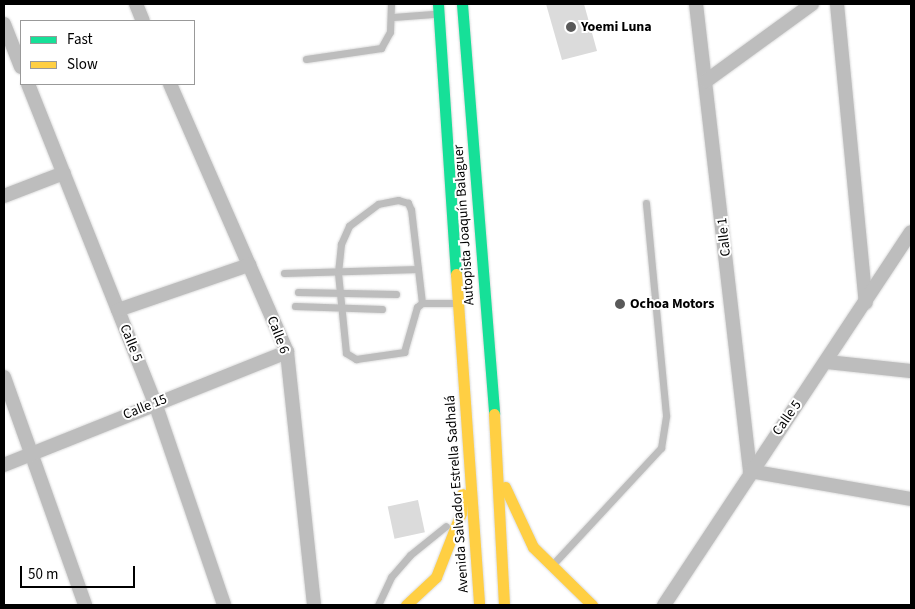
<!DOCTYPE html>
<html>
<head>
<meta charset="utf-8">
<style>
	body { margin:0 }
	#map { position:relative; width:915px; height:609px; overflow:hidden; background:#fff; font-family:"Source Sans 3",sans-serif }
	div>[style] { position:absolute }
	.building>* { inset:0; background:#dbdbdb; transform-origin:0 0 }
	.roads { filter:drop-shadow(0 0 1px #dbdbdb) drop-shadow(0 0 1px #dbdbdb) }
	.lane>* { height:7px; margin:-3.5px; padding:0 3.5px; transform-origin:3.5px; border-radius:3.5px; background:#bdbdbd }
	.street>* { height:14px; margin:-7px; padding:0 7px; transform-origin:7px; border-radius:7px; background:#bdbdbd }
	.fast>* { height:11px; margin:-5.5px; padding:0 5.5px; transform-origin:5.5px; border-radius:5.5px; background:#16e098 }
	.slow>* { height:11px; margin:-5.5px; padding:0 5.5px; transform-origin:5.5px; border-radius:5.5px; background:#ffcf43 }
	.dots>* { width:14px; height:14px; translate:-50% -50%; box-sizing:border-box; border:2px solid #fff; border-radius:50% }
	span { translate:-50% -50%; white-space:nowrap; text-align:center; line-height:1.15; -webkit-text-stroke:4px #fff; paint-order:stroke }
	.poi-label { font-size:14px; color:#000; font-weight:700 }
	.left { translate:0 -50%; text-align:left }
	.street-label { font-size:14px; color:#000 }
	.frame { position:absolute; inset:0; border:5px solid #000; pointer-events:none }
	.legend { position:absolute; left:20px; top:20px; width:175px; height:65px; box-sizing:border-box; background:#fff; border:1px solid #999; margin:0; padding:6px 9px; list-style:none; font-size:15px; color:#000 }
	.legend li { display:flex; align-items:center; gap:10px; height:25px }
	.legend b { width:25px; border:1px solid #999 }
	.scale { position:absolute; left:20px; top:566px; width:115px; height:22px; box-sizing:border-box; border:2px solid #000; border-top:0; padding-left:6px; font-size:15px; line-height:18px; white-space:nowrap; color:#000; -webkit-text-stroke:4px #fff; paint-order:stroke }
</style>
</head>
<body>
<div id="map">
	<div class="building">
		<i style="clip-path:polygon(546px 4px,584px 4px,597px 51px,562px 60px)"></i>
		<i style="left:418px;top:500px;width:33px;height:31px;rotate:78deg"></i>
	</div>
	<div class="roads">
		<div class="lane">
			<i style="left:393px;top:17px;width:40px;rotate:-4.3deg"></i>
			<i style="left:306px;top:59px;width:76px;rotate:-8.3deg"></i>
			<i style="left:381px;top:48px;width:18px;rotate:-61deg"></i>
			<i style="left:390px;top:32px;width:28px;rotate:-88deg"></i>
			<i style="left:284px;top:273px;width:134px;rotate:-1.7deg"></i>
			<i style="left:298px;top:292px;width:98px;rotate:1.2deg"></i>
			<i style="left:422px;top:303px;width:94px;rotate:-96.7deg"></i>
			<i style="left:411px;top:210px;width:8px;rotate:-113deg"></i>
			<i style="left:408px;top:203px;width:10px;rotate:-163deg"></i>
			<i style="left:398px;top:200px;width:20px;rotate:169deg"></i>
			<i style="left:378px;top:204px;width:36px;rotate:143deg"></i>
			<i style="left:349px;top:226px;width:20px;rotate:114deg"></i>
			<i style="left:341px;top:244px;width:29px;rotate:96deg"></i>
			<i style="left:338px;top:273px;width:80px;rotate:84.3deg"></i>
			<i style="left:346px;top:353px;width:12px;rotate:31deg"></i>
			<i style="left:356px;top:359px;width:49px;rotate:-8.3deg"></i>
			<i style="left:404px;top:352px;width:47px;rotate:-73.9deg"></i>
			<i style="left:417px;top:307px;width:6px;rotate:-39deg"></i>
			<i style="left:422px;top:303px;width:31px"></i>
			<i style="left:295px;top:306px;width:87px;rotate:2deg"></i>
			<i style="left:555px;top:562px;width:156px;rotate:-47.1deg"></i>
			<i style="left:661px;top:448px;width:33px;rotate:-81deg"></i>
			<i style="left:666px;top:415px;width:213px;rotate:-95.4deg"></i>
			<i style="left:378px;top:605px;width:31px;rotate:-65deg"></i>
			<i style="left:391px;top:577px;width:29px;rotate:-49deg"></i>
			<i style="left:410px;top:555px;width:46px;rotate:-38.9deg"></i>
		</div>
		<div class="street">
			<i style="left:136px;top:4px;width:18px;rotate:68deg"></i>
			<i style="left:696px;top:4px;width:470px;rotate:83.4deg"></i>
			<i style="left:750px;top:471px;width:163px;rotate:9.9deg"></i>
			<i style="left:837px;top:4px;width:300px;rotate:84.5deg"></i>
			<i style="left:4px;top:24px;width:46px;rotate:68.4deg"></i>
			<i style="left:706px;top:81px;width:131px;rotate:-36deg"></i>
			<i style="left:28px;top:84px;width:343px;rotate:68.3deg"></i>
			<i style="left:155px;top:403px;width:213px;rotate:71.1deg"></i>
			<i style="left:170px;top:84px;width:292px;rotate:66.4deg"></i>
			<i style="left:287px;top:352px;width:254px;rotate:83.9deg"></i>
			<i style="left:4px;top:196px;width:64px;rotate:-21deg"></i>
			<i style="left:118px;top:310px;width:139px;rotate:-19deg"></i>
			<i style="left:827px;top:362px;width:84px;rotate:6.1deg"></i>
			<i style="left:4px;top:377px;width:242px;rotate:70.4deg"></i>
			<i style="left:4px;top:465px;width:305px;rotate:-21.8deg"></i>
			<i style="left:664px;top:605px;width:447px;rotate:-56.5deg"></i>
		</div>
		<div class="fast">
			<i style="left:438px;top:4px;width:271px;rotate:86.2deg"></i>
			<i style="left:462px;top:4px;width:411px;rotate:85.5deg"></i>
		</div>
		<div class="slow">
			<i style="left:456px;top:274px;width:332px;rotate:86deg"></i>
			<i style="left:494px;top:414px;width:191px;rotate:87deg"></i>
			<i style="left:505px;top:487px;width:66px;rotate:65deg"></i>
			<i style="left:533px;top:547px;width:83px;rotate:44.5deg"></i>
			<i style="left:406px;top:605px;width:41px;rotate:-43deg"></i>
			<i style="left:436px;top:577px;width:69px;rotate:-68.7deg"></i>
			<i style="left:461px;top:513px;width:19px;rotate:-87deg"></i>
		</div>
	</div>
	<div class="dots">
		<i style="left:571px;top:27px;background:#595959"></i>
		<i style="left:620px;top:304px;background:#595959"></i>
	</div>
	<div class="poi-label">
		<span class="left" style="left:581px;top:27px">Yoemi Luna</span>
		<span class="left" style="left:630px;top:304px">Ochoa Motors</span>
	</div>
	<div class="street-label">
		<span style="left:464px;top:225px;rotate:-94deg">Autopista Joaquín Balaguer</span>
		<span style="left:724px;top:237px;rotate:-96deg">Calle 1</span>
		<span style="left:278px;top:335px;rotate:69deg">Calle 6</span>
		<span style="left:131px;top:343px;rotate:68deg">Calle 5</span>
		<span style="left:145px;top:407px;rotate:-22deg">Calle 15</span>
		<span style="left:787px;top:418px;rotate:-55deg">Calle 5</span>
		<span style="left:457px;top:494px;rotate:-94deg">Avenida Salvador Estrella Sadhalá</span>
	</div>
	<div class="frame"></div>
	<ul class="legend">
	<li><b style="height:6px;background:#16e098"></b>Fast</li>
	<li><b style="height:6px;background:#ffcf43"></b>Slow</li>
	</ul>
	<div class="scale">50 m</div>
</div>
</body>
</html>
